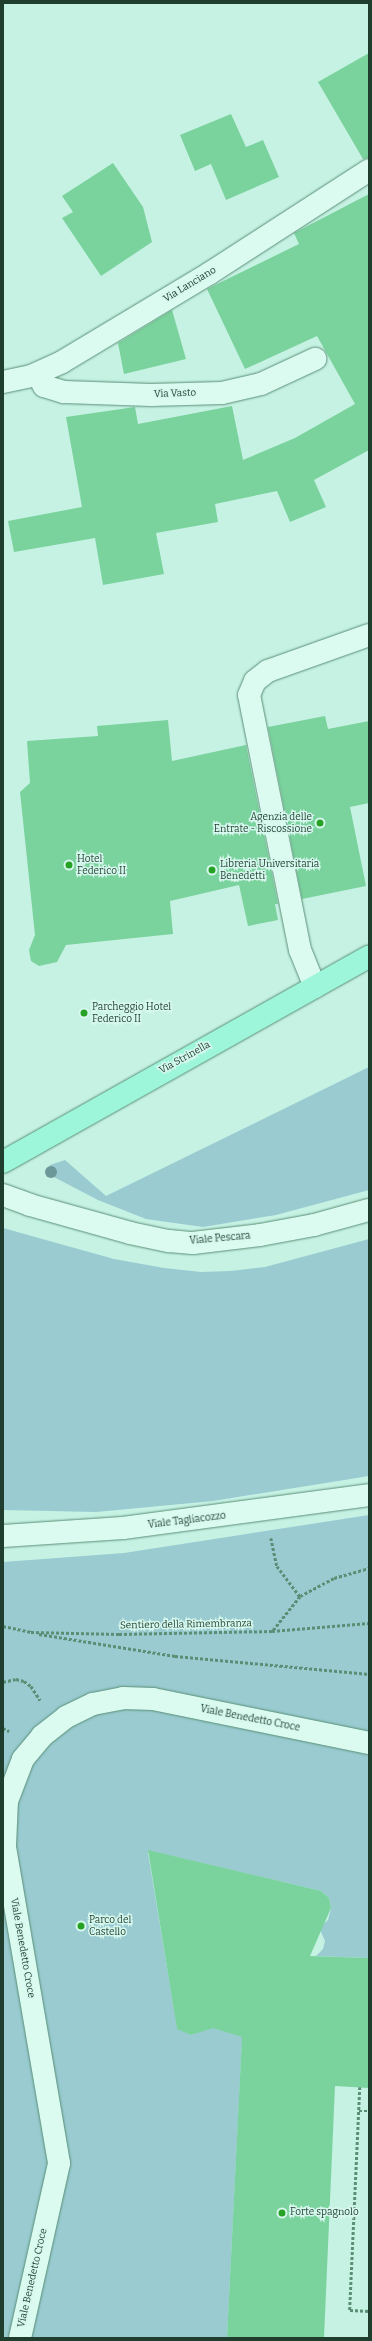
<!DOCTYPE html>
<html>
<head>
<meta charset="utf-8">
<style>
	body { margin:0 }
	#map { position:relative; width:372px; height:2341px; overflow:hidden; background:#c6f2e4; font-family:Bitter,serif }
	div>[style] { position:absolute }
	.green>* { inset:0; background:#99cbd1 }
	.building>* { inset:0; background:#7ad29d }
	.path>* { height:2.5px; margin-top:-1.25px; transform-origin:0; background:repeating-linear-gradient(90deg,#5a8f75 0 3px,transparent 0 5px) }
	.roads { filter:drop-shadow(0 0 1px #5a8f75) drop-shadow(0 0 1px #5a8f75) }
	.minor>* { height:22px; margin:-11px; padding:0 11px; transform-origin:11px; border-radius:11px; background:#dbfbf1 }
	.major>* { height:22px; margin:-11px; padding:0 11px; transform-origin:11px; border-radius:11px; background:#9df6d9 }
	.trees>* { width:12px; height:12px; margin:-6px; border-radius:50%; background:#6d9899 }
	.dots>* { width:11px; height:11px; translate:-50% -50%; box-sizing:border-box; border:2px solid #d7f8ee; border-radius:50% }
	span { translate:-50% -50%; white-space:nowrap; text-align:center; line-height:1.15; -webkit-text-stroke:3px #d7f8ee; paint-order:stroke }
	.street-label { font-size:10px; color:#1f3e2e }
	.poi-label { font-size:10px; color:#1f3e2e }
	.right { translate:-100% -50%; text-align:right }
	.left { translate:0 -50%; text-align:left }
	.frame { position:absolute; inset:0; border:4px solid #1f3e2e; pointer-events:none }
</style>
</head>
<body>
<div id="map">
	<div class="green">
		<i style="clip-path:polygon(369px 1067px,369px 1190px,276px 1215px,203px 1227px,146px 1219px,98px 1200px,50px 1175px,48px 1172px,50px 1165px,65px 1160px,106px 1196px)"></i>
		<i style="clip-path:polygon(3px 1228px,114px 1259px,164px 1268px,201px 1272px,231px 1271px,265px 1267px,369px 1239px,369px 1476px,213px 1501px,96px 1512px,3px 1510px)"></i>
		<i style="clip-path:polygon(369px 1515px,369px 1958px,316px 1956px,323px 1949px,325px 1941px,319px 1927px,328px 1920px,331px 1908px,329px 1898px,321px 1891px,151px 1851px,148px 1853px,177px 2027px,191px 2035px,207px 2028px,243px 2022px,227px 2338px,3px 2338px,3px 1562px,124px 1553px)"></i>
	</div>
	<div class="building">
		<i style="clip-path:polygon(369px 53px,369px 158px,363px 159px,318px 82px)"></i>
		<i style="clip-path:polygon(231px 114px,246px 147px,263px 140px,279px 177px,226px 200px,211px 164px,195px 171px,180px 135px)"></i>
		<i style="clip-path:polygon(113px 163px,143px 207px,152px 242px,101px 276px,62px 218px,73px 212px,62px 196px)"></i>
		<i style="clip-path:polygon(369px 194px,369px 450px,314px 480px,326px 507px,290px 522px,277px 491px,215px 504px,218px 522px,156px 533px,164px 574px,103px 585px,95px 538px,14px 552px,8px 521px,82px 507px,66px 417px,135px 407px,138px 424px,232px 406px,243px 460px,295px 438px,355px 404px,317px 336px,245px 369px,207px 289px,299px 244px,294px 233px)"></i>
		<i style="clip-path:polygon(172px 310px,186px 359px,124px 374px,118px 343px)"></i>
		<i style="clip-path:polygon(325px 716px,328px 729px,369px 721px,369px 803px,350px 807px,366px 886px,302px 899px,268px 727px)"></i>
		<i style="clip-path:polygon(168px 720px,172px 761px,246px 745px,278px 904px,275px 904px,278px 920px,248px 926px,239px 885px,170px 901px,173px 934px,66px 945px,57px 962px,39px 966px,31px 961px,29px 950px,35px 935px,20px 792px,30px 783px,27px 741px,98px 736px,97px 726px)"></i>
		<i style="clip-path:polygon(148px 1850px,321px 1891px,329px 1898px,331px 1908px,310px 1956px,369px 1958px,369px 2088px,335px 2086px,324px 2338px,227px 2338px,242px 2037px,213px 2028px,191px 2035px,177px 2029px)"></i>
	</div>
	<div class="path">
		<i style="left:271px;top:1538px;width:29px;rotate:78deg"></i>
		<i style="left:277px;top:1566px;width:38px;rotate:53deg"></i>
		<i style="left:3px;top:1626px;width:29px;rotate:12deg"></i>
		<i style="left:31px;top:1632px;width:88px;rotate:1.3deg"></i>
		<i style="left:119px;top:1634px;width:153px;rotate:-1.1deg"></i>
		<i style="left:272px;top:1631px;width:97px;rotate:-4.7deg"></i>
		<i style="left:273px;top:1630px;width:43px;rotate:-51.5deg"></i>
		<i style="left:300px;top:1596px;width:38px;rotate:-28deg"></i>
		<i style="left:334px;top:1578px;width:36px;rotate:-16deg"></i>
		<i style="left:39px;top:1634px;width:138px;rotate:9.2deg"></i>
		<i style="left:175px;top:1656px;width:195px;rotate:5.3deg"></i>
		<i style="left:3px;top:1682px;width:13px;rotate:-13deg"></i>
		<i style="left:16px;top:1679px;width:8px;rotate:14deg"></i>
		<i style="left:24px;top:1681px;width:9px;rotate:36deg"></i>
		<i style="left:31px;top:1686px;width:17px;rotate:57deg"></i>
		<i style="left:3px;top:1728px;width:7px;rotate:27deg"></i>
		<i style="left:360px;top:2087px;width:223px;rotate:92.6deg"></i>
		<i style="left:350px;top:2310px;width:19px;rotate:3deg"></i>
		<i style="left:359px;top:2111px;width:10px"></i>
	</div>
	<div class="roads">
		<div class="minor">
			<i style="left:37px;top:374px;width:14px;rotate:60deg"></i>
			<i style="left:44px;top:386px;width:21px;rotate:17deg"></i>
			<i style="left:64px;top:392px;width:87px;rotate:2deg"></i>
			<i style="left:151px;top:395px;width:71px;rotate:-1.6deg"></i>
			<i style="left:222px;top:393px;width:40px;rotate:-13deg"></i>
			<i style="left:261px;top:384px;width:60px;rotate:-24.8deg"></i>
			<i style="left:3px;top:382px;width:29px;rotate:-12deg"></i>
			<i style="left:31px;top:376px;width:34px;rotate:-24deg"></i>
			<i style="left:62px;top:362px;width:173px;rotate:-31deg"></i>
			<i style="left:210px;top:273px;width:189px;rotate:-32.9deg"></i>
			<i style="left:315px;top:987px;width:40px;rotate:-112deg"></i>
			<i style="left:300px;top:950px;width:260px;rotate:-101.3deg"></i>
			<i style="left:249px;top:695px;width:15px;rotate:-67deg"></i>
			<i style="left:255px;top:681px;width:16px;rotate:-38deg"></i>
			<i style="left:268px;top:671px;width:107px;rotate:-19.6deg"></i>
			<i style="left:3px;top:1195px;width:29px;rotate:20deg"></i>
			<i style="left:30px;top:1205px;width:104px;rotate:15.6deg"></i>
			<i style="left:130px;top:1233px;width:40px;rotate:12deg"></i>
			<i style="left:169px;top:1241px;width:24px;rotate:5deg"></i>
			<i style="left:193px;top:1243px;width:67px;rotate:-6.8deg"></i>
			<i style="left:260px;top:1235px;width:55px;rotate:-10.5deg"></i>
			<i style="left:314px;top:1225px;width:57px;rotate:-15.3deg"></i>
			<i style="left:3px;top:1536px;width:120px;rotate:-3.8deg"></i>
			<i style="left:123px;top:1528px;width:248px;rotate:-7.6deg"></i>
			<i style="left:20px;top:2338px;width:179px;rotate:-77.4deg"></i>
			<i style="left:59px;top:2163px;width:322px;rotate:-99.7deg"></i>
			<i style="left:5px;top:1846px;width:45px;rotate:-87.5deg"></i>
			<i style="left:7px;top:1801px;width:45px;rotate:-69.1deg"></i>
			<i style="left:23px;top:1759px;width:30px;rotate:-50deg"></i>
			<i style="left:42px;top:1736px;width:31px;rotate:-38deg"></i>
			<i style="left:66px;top:1717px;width:30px;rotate:-26deg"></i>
			<i style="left:93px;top:1704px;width:31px;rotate:-11deg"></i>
			<i style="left:123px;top:1698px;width:30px;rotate:2deg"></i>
			<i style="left:153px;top:1699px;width:220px;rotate:11.5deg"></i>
		</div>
		<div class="major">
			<i style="left:3px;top:1162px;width:420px;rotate:-29.3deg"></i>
		</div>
	</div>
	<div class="trees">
		<i style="left:51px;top:1172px"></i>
	</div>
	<div class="dots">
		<i style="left:320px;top:823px;background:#28a225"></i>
		<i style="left:69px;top:865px;background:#28a225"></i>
		<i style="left:212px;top:870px;background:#28a225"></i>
		<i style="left:84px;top:1013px;background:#28a225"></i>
		<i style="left:81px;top:1926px;background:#28a225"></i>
		<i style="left:282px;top:2213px;background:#28a225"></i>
	</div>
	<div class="street-label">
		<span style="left:190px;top:285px;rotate:-31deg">Via Lanciano</span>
		<span style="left:175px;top:394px;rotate:-2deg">Via Vasto</span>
		<span style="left:185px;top:1058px;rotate:-29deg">Via Strinella</span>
		<span style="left:220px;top:1239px;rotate:-5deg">Viale Pescara</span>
		<span style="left:187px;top:1521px;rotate:-7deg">Viale Tagliacozzo</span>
		<span style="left:186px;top:1625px;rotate:-1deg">Sentiero della Rimembranza</span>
		<span style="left:250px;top:1719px;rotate:11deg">Viale Benedetto Croce</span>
		<span style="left:22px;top:1948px;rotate:80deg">Viale Benedetto Croce</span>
		<span style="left:33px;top:2278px;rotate:-77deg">Viale Benedetto Croce</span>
	</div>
	<div class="poi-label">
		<span class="right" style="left:312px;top:823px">Agenzia delle<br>Entrate - Riscossione</span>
		<span class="left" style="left:77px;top:865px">Hotel<br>Federico II</span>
		<span class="left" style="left:220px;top:870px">Libreria Universitaria<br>Benedetti</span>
		<span class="left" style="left:92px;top:1013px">Parcheggio Hotel<br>Federico II</span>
		<span class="left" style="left:89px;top:1926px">Parco del<br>Castello</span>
		<span class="left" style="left:290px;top:2213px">Forte spagnolo</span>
	</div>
	<div class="frame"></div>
</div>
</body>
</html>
